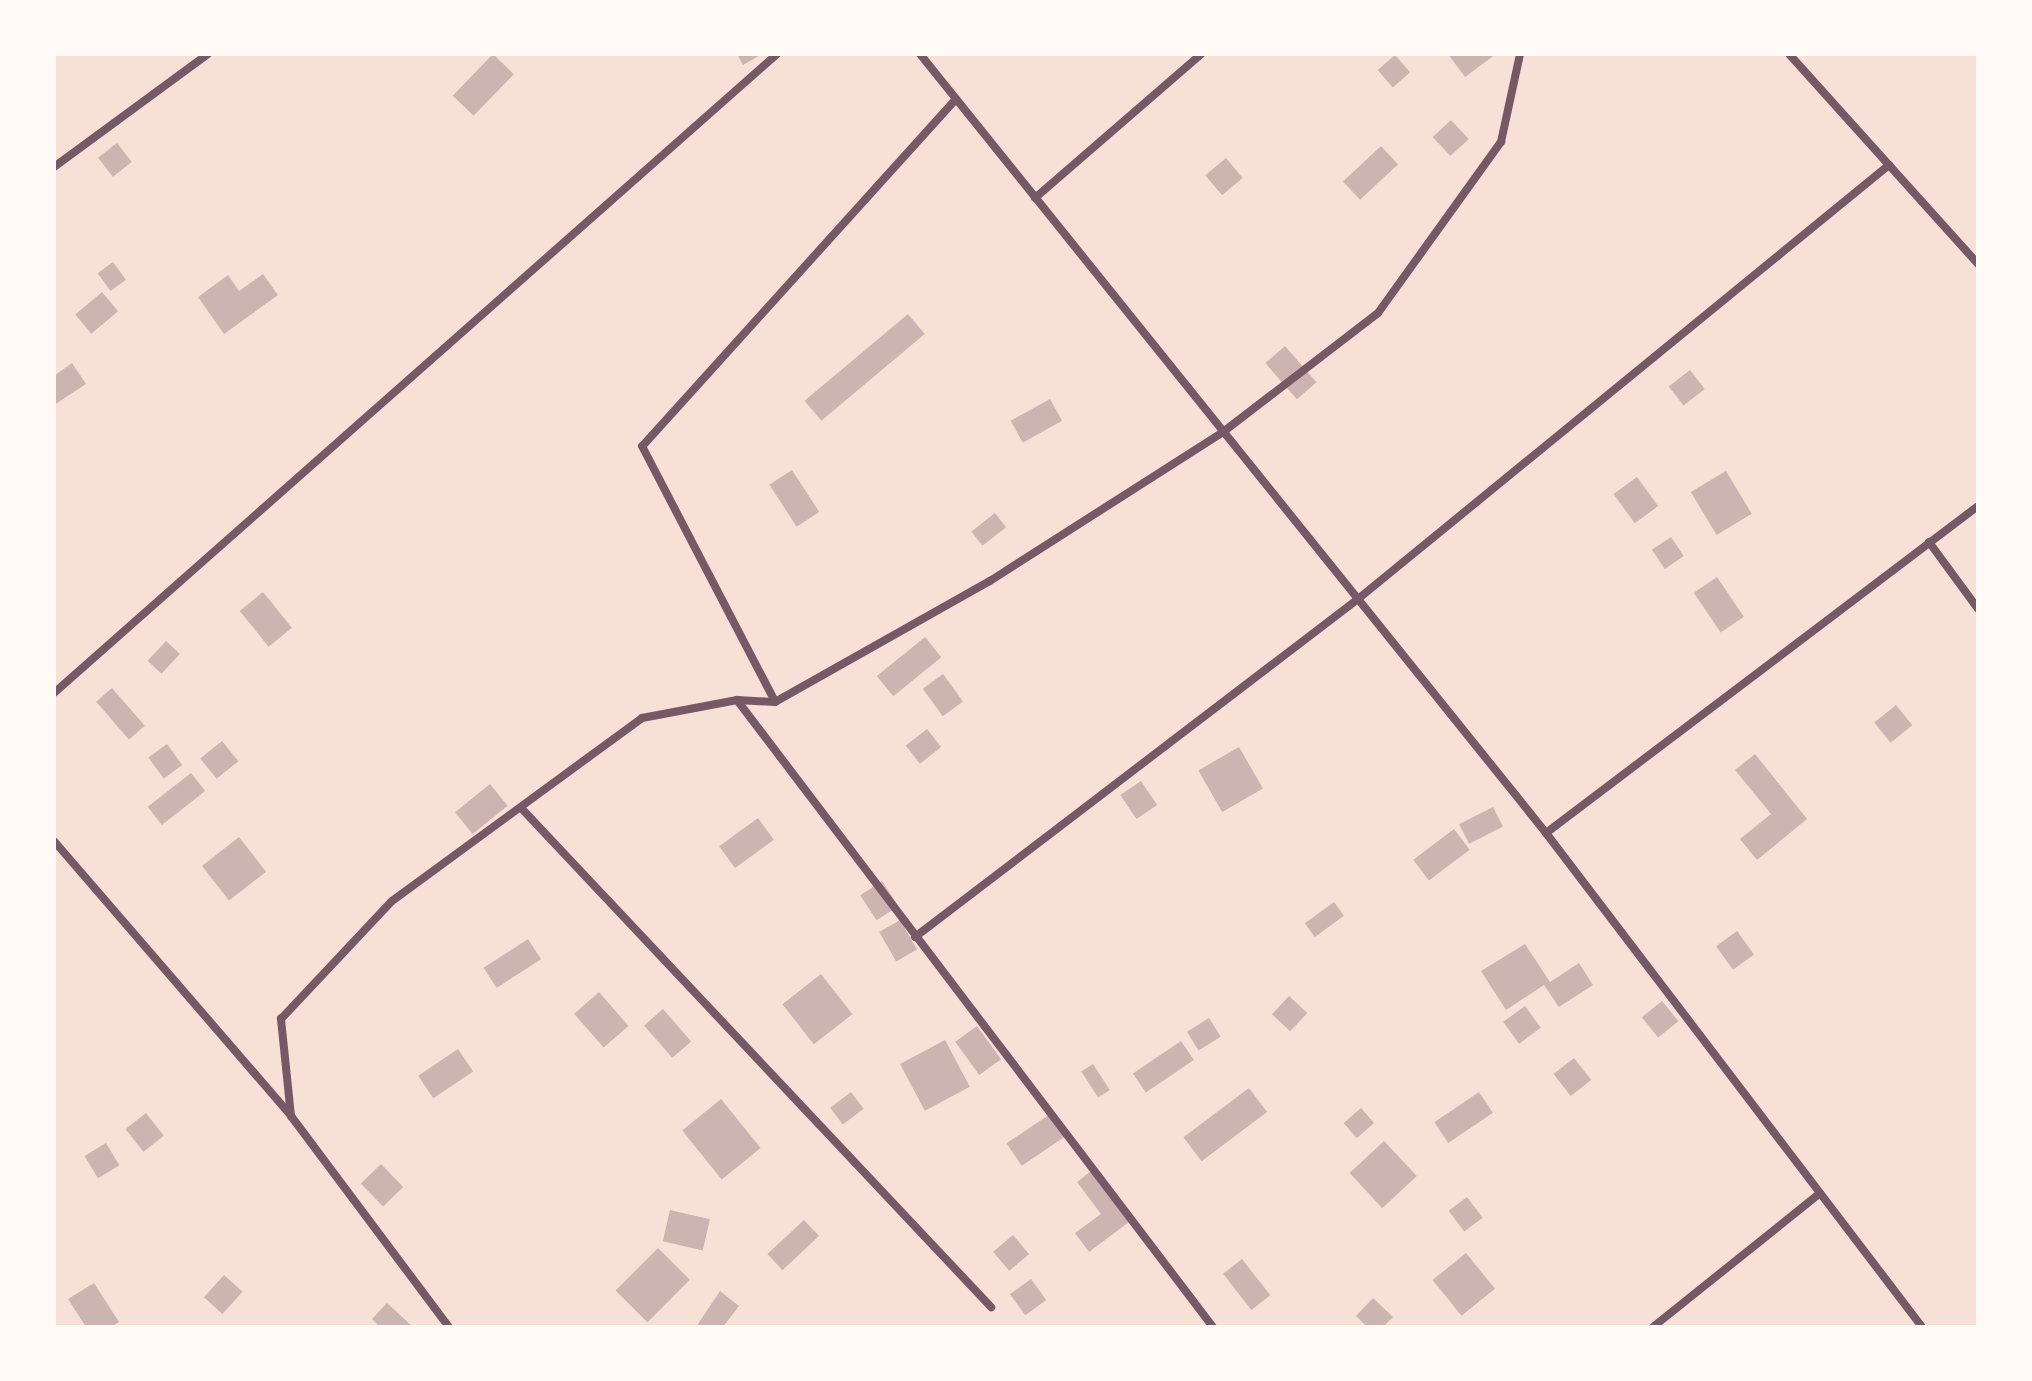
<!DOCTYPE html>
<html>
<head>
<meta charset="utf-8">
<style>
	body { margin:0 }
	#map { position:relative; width:2032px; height:1381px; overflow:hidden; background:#f7e1d7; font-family:Helvetica,sans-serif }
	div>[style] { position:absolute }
	.building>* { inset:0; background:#ccb4b1; transform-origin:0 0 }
	.minor>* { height:8px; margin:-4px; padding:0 4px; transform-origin:4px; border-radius:4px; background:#755966 }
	span { translate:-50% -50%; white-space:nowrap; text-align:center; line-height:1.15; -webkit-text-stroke:8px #fffaf5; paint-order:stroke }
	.frame { position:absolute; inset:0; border:56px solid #fffaf5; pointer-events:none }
</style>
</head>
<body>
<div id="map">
	<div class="building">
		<i style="left:493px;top:54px;width:29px;height:58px;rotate:44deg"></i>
		<i style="clip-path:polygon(737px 54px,762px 54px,743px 65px)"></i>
		<i style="clip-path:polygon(1448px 54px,1496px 54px,1465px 77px)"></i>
		<i style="left:1395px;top:55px;width:23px;height:23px;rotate:49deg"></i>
		<i style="left:1451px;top:120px;width:26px;height:25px;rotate:47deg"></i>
		<i style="left:117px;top:143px;width:24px;height:24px;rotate:52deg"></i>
		<i style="left:1381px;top:146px;width:25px;height:52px;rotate:47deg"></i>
		<i style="left:1226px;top:158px;width:26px;height:27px;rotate:50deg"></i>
		<i style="left:113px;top:262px;width:22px;height:19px;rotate:54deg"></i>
		<i style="clip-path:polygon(263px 274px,278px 295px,224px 334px,198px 297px,228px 275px,239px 291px)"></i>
		<i style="left:102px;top:292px;width:25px;height:35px;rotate:50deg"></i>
		<i style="left:908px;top:314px;width:26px;height:135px;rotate:50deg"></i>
		<i style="left:1285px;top:346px;width:48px;height:26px;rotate:49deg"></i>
		<i style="clip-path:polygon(72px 363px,86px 384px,54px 405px,54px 376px)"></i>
		<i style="left:1690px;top:370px;width:24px;height:27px;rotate:52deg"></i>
		<i style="left:1050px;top:399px;width:25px;height:45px;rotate:61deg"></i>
		<i style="left:792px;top:470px;width:50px;height:27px;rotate:57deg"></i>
		<i style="left:1726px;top:471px;width:50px;height:41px;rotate:59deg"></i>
		<i style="left:1637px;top:477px;width:36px;height:29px;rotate:54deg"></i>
		<i style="left:995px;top:513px;width:18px;height:30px;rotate:52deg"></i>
		<i style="left:1671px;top:537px;width:23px;height:23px;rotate:56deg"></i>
		<i style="left:1717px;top:577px;width:48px;height:28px;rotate:56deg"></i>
		<i style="left:263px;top:592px;width:46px;height:30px;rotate:51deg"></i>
		<i style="left:925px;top:637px;width:26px;height:62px;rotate:51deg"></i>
		<i style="left:166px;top:641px;width:19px;height:27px;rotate:43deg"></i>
		<i style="left:943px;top:674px;width:34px;height:25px;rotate:54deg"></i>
		<i style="left:112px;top:688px;width:50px;height:21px;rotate:49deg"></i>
		<i style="left:1896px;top:705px;width:26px;height:28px;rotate:51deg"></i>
		<i style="left:927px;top:729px;width:23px;height:27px;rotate:52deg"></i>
		<i style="left:222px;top:741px;width:26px;height:28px;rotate:51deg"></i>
		<i style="left:167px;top:744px;width:26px;height:23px;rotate:54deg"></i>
		<i style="left:1239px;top:747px;width:48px;height:47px;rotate:60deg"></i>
		<i style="clip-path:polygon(1755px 754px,1807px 819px,1757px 860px,1740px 839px,1771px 814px,1735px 770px)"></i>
		<i style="left:191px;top:773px;width:23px;height:55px;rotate:52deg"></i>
		<i style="left:1141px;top:781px;width:29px;height:25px;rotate:56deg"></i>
		<i style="left:490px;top:784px;width:28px;height:45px;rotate:51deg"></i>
		<i style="left:1493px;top:807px;width:22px;height:38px;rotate:63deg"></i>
		<i style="left:758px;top:818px;width:27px;height:48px;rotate:54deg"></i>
		<i style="left:1454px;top:829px;width:26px;height:51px;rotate:53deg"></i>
		<i style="left:239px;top:837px;width:44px;height:47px;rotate:52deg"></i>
		<i style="left:882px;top:881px;width:30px;height:26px;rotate:57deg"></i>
		<i style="left:1334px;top:902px;width:17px;height:36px;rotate:54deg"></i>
		<i style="left:900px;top:920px;width:34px;height:24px;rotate:60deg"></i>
		<i style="left:1737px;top:931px;width:29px;height:26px;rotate:54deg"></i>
		<i style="left:528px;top:939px;width:24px;height:53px;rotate:57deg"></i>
		<i style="clip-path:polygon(1525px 944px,1550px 982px,1579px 963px,1593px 985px,1559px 1007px,1544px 985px,1506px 1010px,1481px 971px)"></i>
		<i style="left:821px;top:974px;width:51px;height:49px;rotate:52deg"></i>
		<i style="left:599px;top:992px;width:45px;height:33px;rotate:49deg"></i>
		<i style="left:1289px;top:996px;width:25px;height:25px;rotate:43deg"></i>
		<i style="left:1662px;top:1001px;width:26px;height:26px;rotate:51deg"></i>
		<i style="left:1525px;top:1006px;width:27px;height:27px;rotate:54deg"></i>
		<i style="left:663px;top:1009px;width:43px;height:25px;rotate:49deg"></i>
		<i style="left:1209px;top:1018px;width:22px;height:26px;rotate:58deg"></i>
		<i style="left:977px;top:1026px;width:41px;height:27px;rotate:54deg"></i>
		<i style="left:945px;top:1040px;width:53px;height:51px;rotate:62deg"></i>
		<i style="left:1181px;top:1041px;width:23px;height:58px;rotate:56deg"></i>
		<i style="left:458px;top:1049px;width:27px;height:48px;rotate:56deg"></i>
		<i style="left:1574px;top:1058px;width:28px;height:26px;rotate:52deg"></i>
		<i style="left:1093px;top:1064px;width:31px;height:14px;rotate:57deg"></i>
		<i style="left:1249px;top:1088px;width:30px;height:82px;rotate:53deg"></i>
		<i style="left:851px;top:1092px;width:21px;height:26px;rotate:53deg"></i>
		<i style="left:1479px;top:1092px;width:25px;height:54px;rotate:56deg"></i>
		<i style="left:721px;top:1099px;width:63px;height:50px;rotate:51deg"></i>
		<i style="left:1361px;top:1108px;width:20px;height:23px;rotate:49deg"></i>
		<i style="left:1053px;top:1112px;width:27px;height:56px;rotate:56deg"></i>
		<i style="left:146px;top:1113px;width:29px;height:26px;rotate:52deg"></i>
		<i style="left:1384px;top:1141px;width:48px;height:47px;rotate:47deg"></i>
		<i style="left:106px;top:1143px;width:26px;height:25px;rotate:59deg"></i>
		<i style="left:381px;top:1164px;width:32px;height:28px;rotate:46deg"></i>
		<i style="clip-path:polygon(1095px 1168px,1133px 1219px,1089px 1252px,1075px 1233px,1101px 1214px,1077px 1182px)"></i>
		<i style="left:1467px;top:1197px;width:26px;height:23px;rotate:53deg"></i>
		<i style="left:670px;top:1210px;width:41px;height:32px;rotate:13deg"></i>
		<i style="left:804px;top:1220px;width:22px;height:50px;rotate:47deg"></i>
		<i style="left:1013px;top:1235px;width:25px;height:26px;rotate:50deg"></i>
		<i style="left:658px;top:1248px;width:45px;height:60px;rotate:45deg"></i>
		<i style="left:1466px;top:1253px;width:46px;height:43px;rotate:51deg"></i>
		<i style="left:1242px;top:1259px;width:46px;height:24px;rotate:52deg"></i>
		<i style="left:224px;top:1275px;width:25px;height:30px;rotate:42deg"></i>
		<i style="left:1031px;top:1279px;width:26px;height:26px;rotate:54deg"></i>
		<i style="clip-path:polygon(94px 1283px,119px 1322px,111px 1327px,86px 1327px,68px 1299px)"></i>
		<i style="clip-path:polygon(720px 1291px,739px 1306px,723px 1327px,696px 1327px)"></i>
		<i style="clip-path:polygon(1373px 1298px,1393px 1317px,1383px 1327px,1367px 1327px,1356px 1316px)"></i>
		<i style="clip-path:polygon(387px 1303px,413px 1327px,380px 1327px,372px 1319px)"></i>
	</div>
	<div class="minor">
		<i style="left:920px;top:54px;width:999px;rotate:51.21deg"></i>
		<i style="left:1546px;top:833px;width:621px;rotate:52.72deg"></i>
		<i style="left:1789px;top:54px;width:283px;rotate:48deg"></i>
		<i style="left:956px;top:99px;width:468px;rotate:132.1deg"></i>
		<i style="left:642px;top:446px;width:288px;rotate:62.5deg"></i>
		<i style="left:775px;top:702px;width:247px;rotate:-29.4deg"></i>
		<i style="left:990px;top:581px;width:277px;rotate:-32.6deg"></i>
		<i style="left:1223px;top:432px;width:195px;rotate:-37.5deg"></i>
		<i style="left:1378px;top:313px;width:211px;rotate:-54.3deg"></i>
		<i style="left:1501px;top:142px;width:90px;rotate:-77.8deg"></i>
		<i style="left:54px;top:167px;width:191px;rotate:-36.3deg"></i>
		<i style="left:1035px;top:198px;width:220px;rotate:-40.9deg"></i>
		<i style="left:1929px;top:542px;width:83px;rotate:53.8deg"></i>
		<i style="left:54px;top:693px;width:965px;rotate:-41.47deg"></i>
		<i style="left:737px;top:700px;width:787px;rotate:52.8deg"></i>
		<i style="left:523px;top:810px;width:683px;rotate:46.72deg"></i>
		<i style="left:1546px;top:833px;width:542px;rotate:-37.12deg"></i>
		<i style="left:54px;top:841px;width:363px;rotate:49.2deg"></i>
		<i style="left:291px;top:1116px;width:264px;rotate:53.2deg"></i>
		<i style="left:915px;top:937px;width:557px;rotate:-37.34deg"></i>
		<i style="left:1358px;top:599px;width:686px;rotate:-39.26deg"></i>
		<i style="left:291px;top:1116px;width:98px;rotate:-95.9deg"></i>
		<i style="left:281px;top:1019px;width:162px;rotate:-46.8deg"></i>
		<i style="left:392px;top:901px;width:310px;rotate:-36.2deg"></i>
		<i style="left:642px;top:718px;width:97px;rotate:-10.7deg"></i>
		<i style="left:737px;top:700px;width:38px;rotate:3deg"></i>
		<i style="left:1653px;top:1327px;width:214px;rotate:-38.7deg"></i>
	</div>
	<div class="frame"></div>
</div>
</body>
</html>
